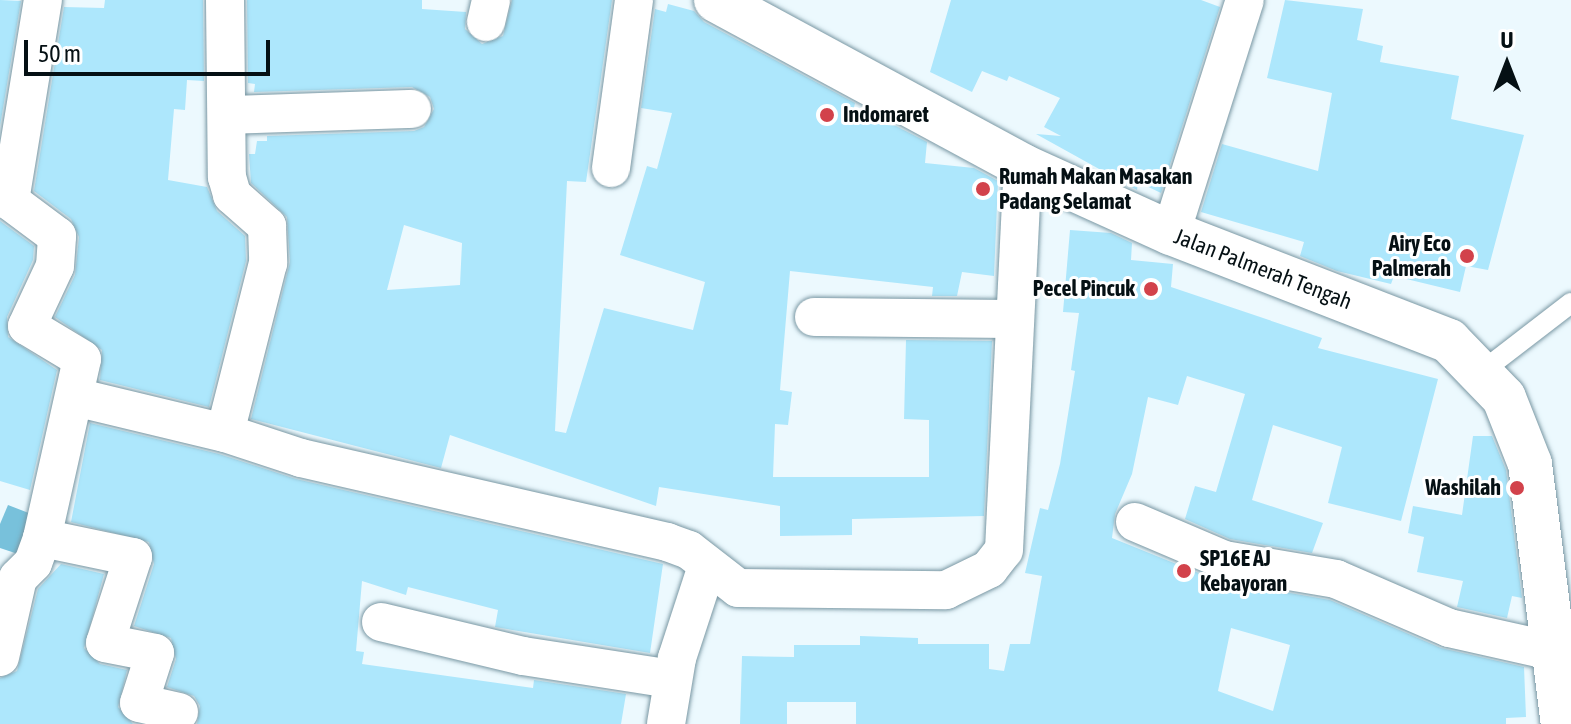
<!DOCTYPE html>
<html>
<head>
<meta charset="utf-8">
<style>
	body { margin:0 }
	#map { position:relative; width:1571px; height:724px; overflow:hidden; background:#ecf9fe; font-family:"Asap Condensed",sans-serif }
	div>[style] { position:absolute }
	.water>* { inset:0; background:#78c1db }
	.building>* { inset:0; background:#ade7fc }
	.roads { filter:drop-shadow(0 0 2px #7997a3) drop-shadow(0 0 2px #7997a3) }
	.service>* { height:20px; margin:-10px; padding:0 10px; transform-origin:10px; border-radius:10px; background:#fff }
	.minor>* { height:38px; margin:-19px; padding:0 19px; transform-origin:19px; border-radius:19px; background:#fff }
	.tertiary>* { height:44px; margin:-22px; padding:0 22px; transform-origin:22px; border-radius:22px; background:#fff }
	.dots>* { width:22px; height:22px; translate:-50% -50%; box-sizing:border-box; border:4px solid #fff; border-radius:50% }
	span { translate:-50% -50%; white-space:nowrap; text-align:center; line-height:1.15; -webkit-text-stroke:6px #fff; paint-order:stroke }
	.poi-label { font-size:22px; color:#051014; font-weight:700 }
	.left { translate:0 -50%; text-align:left }
	.right { translate:-100% -50%; text-align:right }
	.street-label { font-size:22px; color:#051014 }
	.north { position:absolute; left:1467px; top:24px; width:80px; height:80px; -webkit-text-stroke:6px #fff; paint-order:stroke; rotate:0deg; font-size:22px; font-weight:700; line-height:32px; text-align:center; color:#051014 }
	.north::after { content:''; display:block; margin:auto; width:28px; height:36px; background:#051014; clip-path:polygon(50% 0,100% 100%,50% 72%,0 100%) }
	.scale { position:absolute; left:24px; top:40px; width:246px; height:36px; box-sizing:border-box; border:4px solid #051014; border-top:0; padding-left:10px; font-size:24px; line-height:28px; white-space:nowrap; color:#051014; -webkit-text-stroke:6px #fff; paint-order:stroke }
</style>
</head>
<body>
<div id="map">
	<div class="water">
		<i style="clip-path:polygon(8px 505px,39px 517px,24px 556px,0 548px,0 524px)"></i>
	</div>
	<div class="building">
		<i style="clip-path:polygon(0 0,21px 1px,0 126px)"></i>
		<i style="clip-path:polygon(105px 0,203px 0,204px 81px,187px 80px,185px 110px,174px 109px,168px 180px,207px 187px,217px 211px,245px 236px,246px 261px,209px 407px,100px 380px,102px 350px,55px 317px,75px 275px,79px 237px,71px 219px,34px 191px,64px 7px,104px 8px)"></i>
		<i style="clip-path:polygon(evenodd,247px 0,422px 0,422px 9px,466px 12px,465px 29px,482px 44px,503px 36px,512px 0,612px 0,586px 182px,567px 181px,555px 431px,566px 433px,604px 308px,693px 330px,705px 282px,620px 255px,647px 166px,657px 169px,672px 113px,641px 108px,655px 9px,666px 12px,668px 4px,694px 11px,704px 22px,855px 103px,851px 121px,896px 126px,927px 142px,925px 163px,974px 168px,998px 181px,994px 276px,962px 272px,957px 296px,932px 296px,933px 287px,790px 271px,780px 390px,792px 392px,788px 425px,775px 424px,773px 477px,929px 477px,929px 420px,904px 419px,906px 340px,992px 341px,984px 516px,852px 519px,852px 535px,780px 536px,780px 506px,659px 487px,656px 506px,450px 435px,441px 468px,251px 419px,290px 262px,287px 217px,251px 183px,249px 154px,255px 154px,257px 141px,267px 141px,267px 136px,414px 131px,424px 127px,434px 109px,430px 97px,412px 87px,254px 92px,255px 84px,248px 83px,247px 0,404px 225px,462px 243px,460px 285px,387px 290px,404px 225px)"></i>
		<i style="clip-path:polygon(951px 0,1201px 0,1220px 7px,1161px 193px,1138px 182px,1137px 190px,1036px 134px,1061px 136px,1044px 127px,1060px 98px,1009px 76px,1007px 81px,982px 71px,972px 92px,930px 72px)"></i>
		<i style="clip-path:polygon(1285px 0,1363px 9px,1357px 40px,1383px 46px,1380px 62px,1459px 76px,1451px 119px,1524px 135px,1488px 270px,1466px 266px,1460px 292px,1394px 276px,1391px 284px,1337px 271px,1300px 256px,1304px 242px,1201px 212px,1222px 144px,1318px 171px,1332px 93px,1267px 78px)"></i>
		<i style="clip-path:polygon(0 221px,34px 246px,33px 260px,7px 317px,8px 337px,57px 370px,30px 490px,0 481px)"></i>
		<i style="clip-path:polygon(evenodd,1070px 230px,1111px 233px,1132px 243px,1131px 260px,1173px 264px,1171px 287px,1322px 338px,1318px 348px,1438px 379px,1401px 521px,1328px 503px,1342px 447px,1273px 425px,1252px 500px,1323px 523px,1312px 553px,1230px 539px,1185px 519px,1195px 486px,1216px 492px,1245px 394px,1187px 376px,1178px 405px,1148px 397px,1132px 474px,1115px 514px,1112px 538px,1216px 580px,1330px 600px,1441px 648px,1524px 667px,1526px 717px,1506px 718px,1506px 724px,856px 724px,856px 702px,787px 702px,787px 724px,740px 724px,742px 656px,794px 657px,794px 645px,860px 645px,860px 636px,918px 638px,918px 644px,989px 644px,989px 669px,1004px 671px,1010px 644px,1030px 644px,1042px 576px,1025px 573px,1040px 508px,1048px 510px,1060px 464px,1075px 371px,1071px 370px,1079px 313px,1063px 312px,1070px 230px,1231px 628px,1290px 645px,1273px 711px,1218px 691px,1231px 628px)"></i>
		<i style="clip-path:polygon(90px 423px,219px 454px,296px 479px,663px 564px,650px 653px,495px 627px,498px 610px,408px 587px,406px 595px,362px 581px,356px 651px,364px 652px,362px 664px,533px 688px,534px 680px,626px 694px,621px 724px,197px 724px,200px 706px,194px 696px,167px 687px,176px 659px,171px 638px,134px 626px,154px 564px,149px 542px,71px 522px)"></i>
		<i style="clip-path:polygon(1473px 436px,1492px 436px,1506px 470px,1522px 598px,1512px 596px,1507px 618px,1457px 607px,1463px 581px,1417px 572px,1424px 537px,1408px 533px,1413px 506px,1462px 515px)"></i>
		<i style="clip-path:polygon(61px 564px,104px 574px,84px 648px,100px 664px,127px 670px,118px 707px,133px 724px,0 724px,0 678px,17px 671px,38px 589px)"></i>
	</div>
	<div class="roads">
		<div class="service">
			<i style="left:1480px;top:373px;width:115px;rotate:-37.6deg"></i>
		</div>
		<div class="minor">
			<i style="left:225px;top:0;width:177px;rotate:89.4deg"></i>
			<i style="left:227px;top:177px;width:19px;rotate:74deg"></i>
			<i style="left:232px;top:195px;width:47px;rotate:41.5deg"></i>
			<i style="left:267px;top:226px;width:37px;rotate:88deg"></i>
			<i style="left:268px;top:263px;width:175px;rotate:104.2deg"></i>
			<i style="left:486px;top:22px;width:23px;rotate:-77deg"></i>
			<i style="left:229px;top:115px;width:183px;rotate:-1.9deg"></i>
			<i style="left:611px;top:168px;width:170px;rotate:-82.2deg"></i>
			<i style="left:1171px;top:233px;width:244px;rotate:-72.4deg"></i>
			<i style="left:814px;top:317px;width:200px;rotate:0.6deg"></i>
			<i style="left:75px;top:397px;width:154px;rotate:13.5deg"></i>
			<i style="left:225px;top:433px;width:80px;rotate:18.2deg"></i>
			<i style="left:301px;top:458px;width:376px;rotate:12.9deg"></i>
			<i style="left:667px;top:542px;width:23px;rotate:20deg"></i>
			<i style="left:689px;top:550px;width:62px;rotate:37.8deg"></i>
			<i style="left:738px;top:588px;width:208px;rotate:0.6deg"></i>
			<i style="left:946px;top:590px;width:48px;rotate:-26deg"></i>
			<i style="left:989px;top:569px;width:24px;rotate:-52deg"></i>
			<i style="left:1004px;top:550px;width:384px;rotate:-87.2deg"></i>
			<i style="left:1135px;top:522px;width:97px;rotate:23.1deg"></i>
			<i style="left:1224px;top:560px;width:114px;rotate:9.6deg"></i>
			<i style="left:1336px;top:579px;width:123px;rotate:23.4deg"></i>
			<i style="left:1449px;top:628px;width:106px;rotate:12.6deg"></i>
			<i style="left:42px;top:538px;width:93px;rotate:11.8deg"></i>
			<i style="left:133px;top:557px;width:90px;rotate:108deg"></i>
			<i style="left:105px;top:643px;width:51px;rotate:11.3deg"></i>
			<i style="left:155px;top:653px;width:52px;rotate:107.7deg"></i>
			<i style="left:139px;top:703px;width:41px;rotate:12.7deg"></i>
			<i style="left:381px;top:622px;width:146px;rotate:13.5deg"></i>
			<i style="left:523px;top:656px;width:151px;rotate:8.8deg"></i>
			<i style="left:0;top:657px;width:81px;rotate:-77.2deg"></i>
			<i style="left:18px;top:578px;width:21px;rotate:-45deg"></i>
			<i style="left:33px;top:563px;width:27px;rotate:-70deg"></i>
			<i style="left:42px;top:538px;width:183px;rotate:-77.4deg"></i>
			<i style="left:82px;top:359px;width:64px;rotate:-149deg"></i>
			<i style="left:27px;top:326px;width:66px;rotate:-65deg"></i>
			<i style="left:55px;top:266px;width:30px;rotate:-86deg"></i>
			<i style="left:57px;top:236px;width:59px;rotate:-143.3deg"></i>
			<i style="left:10px;top:201px;width:204px;rotate:-80.7deg"></i>
			<i style="left:666px;top:724px;width:67px;rotate:-80.5deg"></i>
			<i style="left:677px;top:658px;width:97px;rotate:-71.9deg"></i>
		</div>
		<div class="tertiary">
			<i style="left:716px;top:0;width:349px;rotate:28.4deg"></i>
			<i style="left:1023px;top:166px;width:162px;rotate:24.4deg"></i>
			<i style="left:1171px;top:233px;width:298px;rotate:21.2deg"></i>
			<i style="left:1449px;top:341px;width:79px;rotate:46deg"></i>
			<i style="left:1504px;top:398px;width:71px;rotate:68.5deg"></i>
			<i style="left:1530px;top:464px;width:262px;rotate:82.8deg"></i>
		</div>
	</div>
	<div class="dots">
		<i style="left:827px;top:115px;background:#d2424b"></i>
		<i style="left:983px;top:189px;background:#d2424b"></i>
		<i style="left:1467px;top:256px;background:#d2424b"></i>
		<i style="left:1151px;top:289px;background:#d2424b"></i>
		<i style="left:1517px;top:488px;background:#d2424b"></i>
		<i style="left:1184px;top:571px;background:#d2424b"></i>
	</div>
	<div class="poi-label">
		<span class="left" style="left:843px;top:115px">Indomaret</span>
		<span class="left" style="left:999px;top:189px">Rumah Makan Masakan<br>Padang Selamat</span>
		<span class="right" style="left:1451px;top:256px">Airy Eco<br>Palmerah</span>
		<span class="right" style="left:1135px;top:289px">Pecel Pincuk</span>
		<span class="right" style="left:1501px;top:488px">Washilah</span>
		<span class="left" style="left:1200px;top:571px">SP16E AJ<br>Kebayoran</span>
	</div>
	<div class="street-label">
		<span style="left:1263px;top:269px;rotate:21deg">Jalan Palmerah Tengah</span>
	</div>
	<div class="north">U</div>
	<div class="scale">50 m</div>
</div>
</body>
</html>
